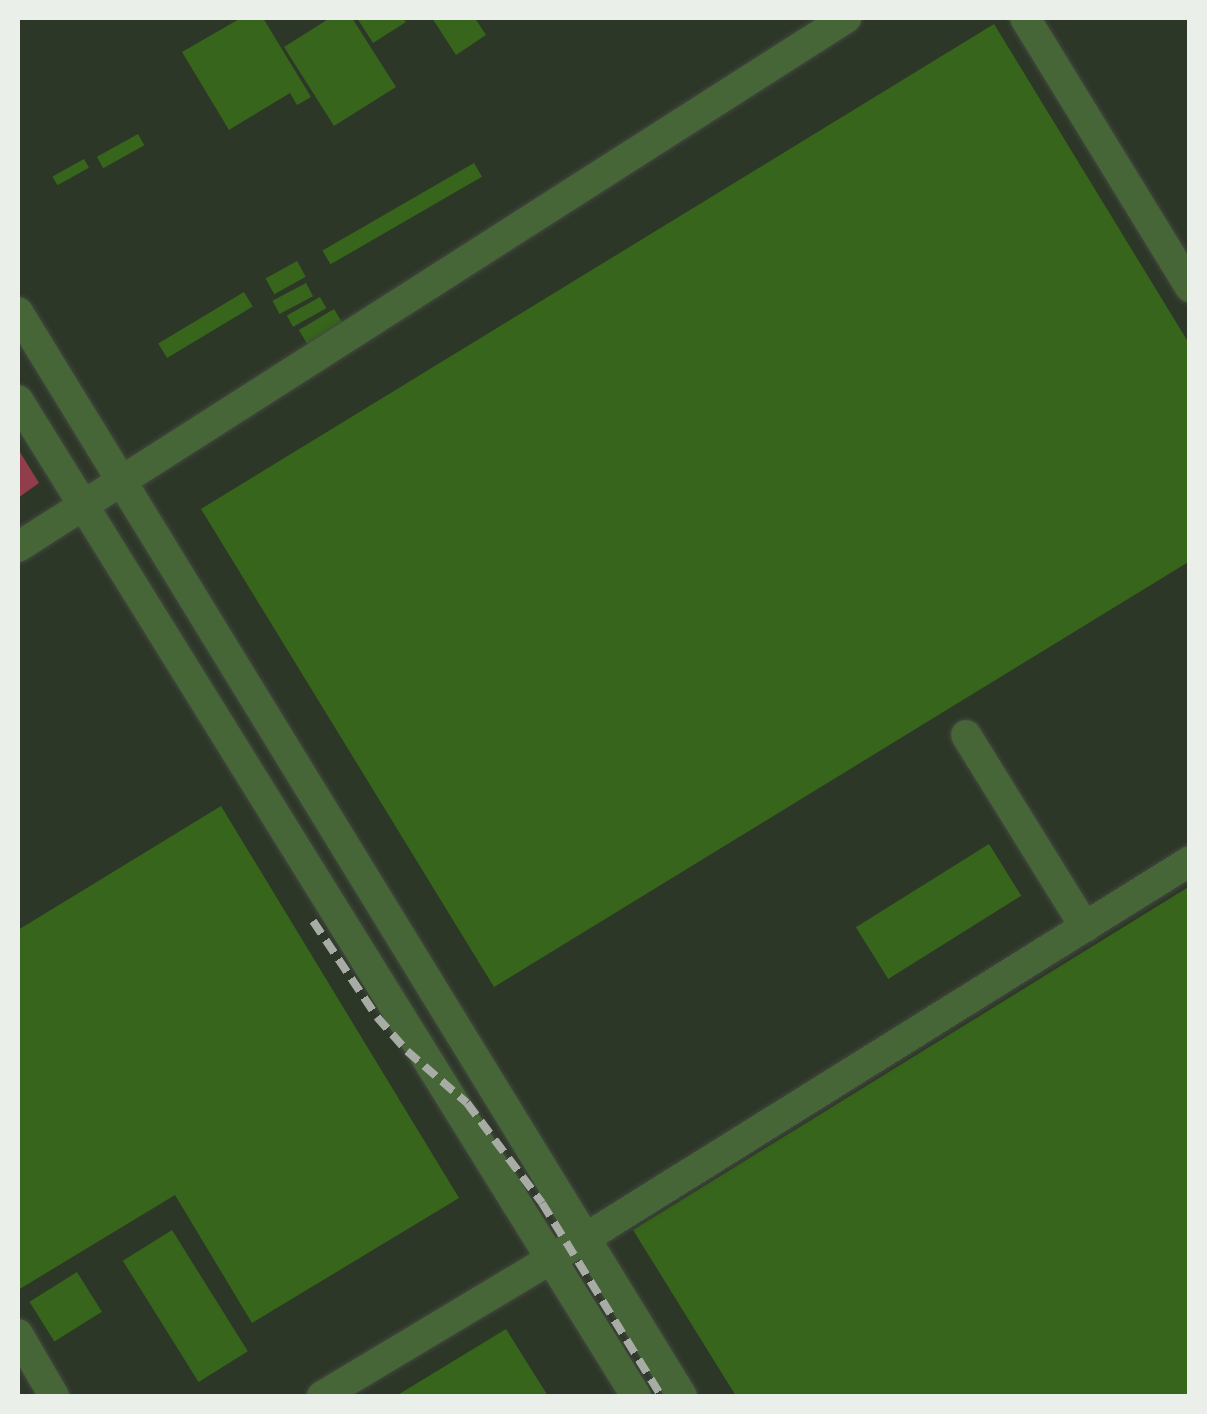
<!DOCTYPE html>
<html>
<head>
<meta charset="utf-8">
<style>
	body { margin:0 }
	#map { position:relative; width:1207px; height:1414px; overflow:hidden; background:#262d23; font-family:"DejaVu Sans",sans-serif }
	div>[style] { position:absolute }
	.built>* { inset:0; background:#2d3728; transform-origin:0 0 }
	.forest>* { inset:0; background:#923d4b }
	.building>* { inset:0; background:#37651b; transform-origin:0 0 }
	.roads { filter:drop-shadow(0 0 2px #42483f) drop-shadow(0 0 2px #42483f) }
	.minor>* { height:30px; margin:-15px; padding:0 15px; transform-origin:15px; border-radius:15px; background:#476638 }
	.rail>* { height:8px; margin-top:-4px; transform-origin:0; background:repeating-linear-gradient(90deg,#a7aca4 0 15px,transparent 0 23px) }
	span { translate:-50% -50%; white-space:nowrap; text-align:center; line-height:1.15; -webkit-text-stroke:9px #111410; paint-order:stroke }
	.frame { position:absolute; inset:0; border:20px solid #ebefe9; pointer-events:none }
</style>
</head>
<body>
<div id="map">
	<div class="built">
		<i style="left:18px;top:18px;width:1171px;height:1378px"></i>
	</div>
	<div class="forest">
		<i style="clip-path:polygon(18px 449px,39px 483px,18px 498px)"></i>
	</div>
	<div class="building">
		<i style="clip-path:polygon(241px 18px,263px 18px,311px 97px,297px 105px,290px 93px,229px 130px,182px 52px)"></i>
		<i style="clip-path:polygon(330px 18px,352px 18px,396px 87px,334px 126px,284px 47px)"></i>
		<i style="clip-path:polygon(357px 18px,403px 18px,406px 22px,373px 43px)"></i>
		<i style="clip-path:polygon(432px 18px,475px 18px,486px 35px,456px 55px)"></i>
		<i style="clip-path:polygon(994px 24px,1190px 345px,1190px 561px,494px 987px,201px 509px)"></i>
		<i style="left:138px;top:134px;width:13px;height:47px;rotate:61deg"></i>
		<i style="left:84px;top:159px;width:10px;height:36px;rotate:61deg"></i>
		<i style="left:474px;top:163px;width:16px;height:175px;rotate:60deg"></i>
		<i style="left:297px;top:261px;width:18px;height:36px;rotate:61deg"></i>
		<i style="left:306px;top:283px;width:15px;height:38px;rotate:62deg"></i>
		<i style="left:244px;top:292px;width:17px;height:100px;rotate:59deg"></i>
		<i style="left:320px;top:297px;width:13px;height:38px;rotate:61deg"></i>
		<i style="left:334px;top:309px;width:17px;height:41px;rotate:59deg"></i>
		<i style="clip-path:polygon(221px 806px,459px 1198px,252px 1323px,175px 1195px,18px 1290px,18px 930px)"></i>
		<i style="left:989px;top:844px;width:61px;height:157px;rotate:58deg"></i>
		<i style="clip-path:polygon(1190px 886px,1190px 1396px,736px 1396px,633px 1230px)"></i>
		<i style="left:172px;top:1230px;width:143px;height:58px;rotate:58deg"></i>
		<i style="left:77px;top:1272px;width:47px;height:56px;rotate:58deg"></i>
		<i style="clip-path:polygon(506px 1329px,548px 1396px,396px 1396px)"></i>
	</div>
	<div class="roads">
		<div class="minor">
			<i style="left:1025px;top:18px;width:316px;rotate:58.5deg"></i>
			<i style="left:18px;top:312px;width:1271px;rotate:58.51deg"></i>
			<i style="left:18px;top:400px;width:1172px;rotate:58.18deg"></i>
			<i style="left:18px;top:547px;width:983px;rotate:-32.57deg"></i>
			<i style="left:966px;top:735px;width:226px;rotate:58.2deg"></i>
			<i style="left:18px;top:1334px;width:72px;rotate:59.9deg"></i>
			<i style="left:322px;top:1396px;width:305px;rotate:-30.9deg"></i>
			<i style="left:584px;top:1239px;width:714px;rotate:-31.95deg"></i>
		</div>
	</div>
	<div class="rail">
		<i style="left:313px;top:921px;width:115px;rotate:56.3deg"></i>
		<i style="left:377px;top:1017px;width:45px;rotate:48.6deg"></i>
		<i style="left:407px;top:1051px;width:79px;rotate:40.9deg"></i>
		<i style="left:467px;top:1103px;width:125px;rotate:53.1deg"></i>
		<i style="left:542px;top:1203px;width:227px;rotate:58.3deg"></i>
	</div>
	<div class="frame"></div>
</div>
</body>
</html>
